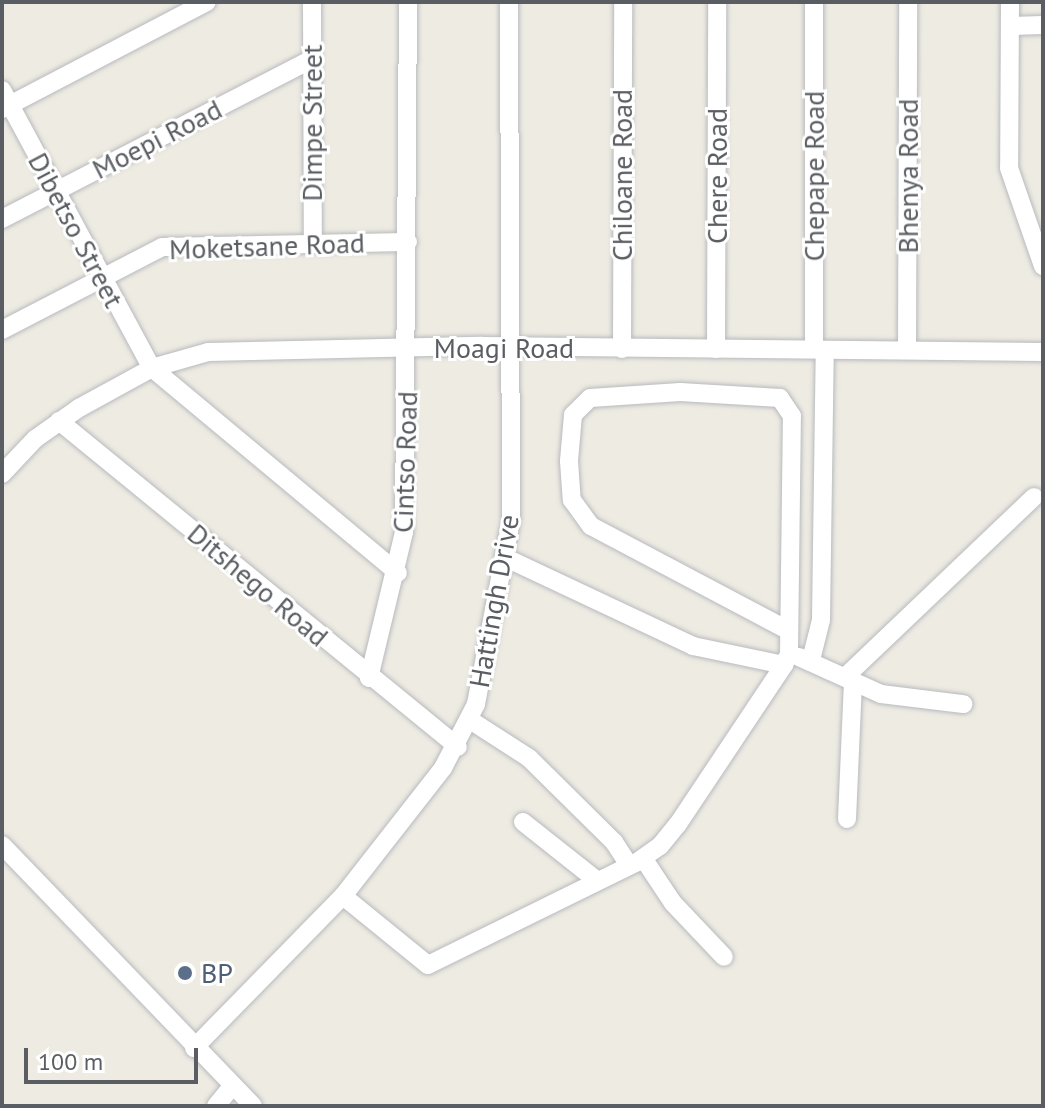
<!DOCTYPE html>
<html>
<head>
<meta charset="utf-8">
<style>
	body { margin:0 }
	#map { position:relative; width:1045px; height:1108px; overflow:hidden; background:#eeebe2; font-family:"PT Sans",sans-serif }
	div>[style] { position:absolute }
	.roads { filter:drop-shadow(0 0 2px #b7babf) drop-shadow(0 0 2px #b7babf) }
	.minor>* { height:18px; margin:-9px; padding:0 9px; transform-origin:9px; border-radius:9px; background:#fff }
	.dots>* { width:22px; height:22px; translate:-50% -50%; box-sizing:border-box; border:4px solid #fff; border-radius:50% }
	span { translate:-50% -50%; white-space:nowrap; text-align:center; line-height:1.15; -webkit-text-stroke:6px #fff; paint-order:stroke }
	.street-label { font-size:28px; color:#5a5e63 }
	.service-label { font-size:28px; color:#4e5e75 }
	.left { translate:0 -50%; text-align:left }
	.frame { position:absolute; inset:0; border:4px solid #5a5e63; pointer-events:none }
	.scale { position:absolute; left:24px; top:1048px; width:174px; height:36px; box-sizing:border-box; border:4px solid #5a5e63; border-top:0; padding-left:10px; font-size:24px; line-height:28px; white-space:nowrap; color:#5a5e63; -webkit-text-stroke:6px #fff; paint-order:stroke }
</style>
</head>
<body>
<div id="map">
	<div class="roads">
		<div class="minor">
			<i style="left:312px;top:2px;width:242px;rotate:89.8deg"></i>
			<i style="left:814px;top:2px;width:347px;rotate:90deg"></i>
			<i style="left:1010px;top:2px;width:166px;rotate:90.3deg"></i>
			<i style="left:1009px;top:168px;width:104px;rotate:70.9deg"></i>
			<i style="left:1011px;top:26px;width:32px;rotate:-2deg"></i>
			<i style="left:2px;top:90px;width:316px;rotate:61.7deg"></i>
			<i style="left:152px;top:368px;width:320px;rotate:39.8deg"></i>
			<i style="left:2px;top:109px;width:231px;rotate:-27.6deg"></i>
			<i style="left:2px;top:219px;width:349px;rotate:-27.3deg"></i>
			<i style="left:2px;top:330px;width:180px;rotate:-27.4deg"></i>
			<i style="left:162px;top:247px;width:246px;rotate:-1.2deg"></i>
			<i style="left:622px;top:349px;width:347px;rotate:-89.8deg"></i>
			<i style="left:716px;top:349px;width:347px;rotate:-89.8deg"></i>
			<i style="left:907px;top:349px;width:347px;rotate:-89.8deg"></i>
			<i style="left:59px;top:421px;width:515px;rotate:39.25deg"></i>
			<i style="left:2px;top:474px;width:48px;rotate:-46.7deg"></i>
			<i style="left:35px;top:439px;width:54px;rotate:-35.2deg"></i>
			<i style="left:79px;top:408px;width:83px;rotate:-28.7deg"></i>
			<i style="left:152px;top:368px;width:58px;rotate:-15.9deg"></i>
			<i style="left:208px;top:352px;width:274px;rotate:-1.3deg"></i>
			<i style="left:482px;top:346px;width:561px;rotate:0.61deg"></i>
			<i style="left:506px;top:558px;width:207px;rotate:25.2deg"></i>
			<i style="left:693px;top:646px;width:93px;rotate:11.8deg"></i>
			<i style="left:784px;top:665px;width:12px;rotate:-66deg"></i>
			<i style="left:789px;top:654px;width:238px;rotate:-89.3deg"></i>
			<i style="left:792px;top:416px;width:22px;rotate:-124deg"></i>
			<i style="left:780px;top:398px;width:100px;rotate:-176.6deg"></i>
			<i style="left:680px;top:392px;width:90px;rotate:176.2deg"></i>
			<i style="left:590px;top:398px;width:24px;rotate:135deg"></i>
			<i style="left:573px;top:415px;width:46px;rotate:95deg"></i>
			<i style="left:569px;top:461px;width:39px;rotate:86deg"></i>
			<i style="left:572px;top:500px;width:32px;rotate:54deg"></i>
			<i style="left:591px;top:526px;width:224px;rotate:27.9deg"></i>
			<i style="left:799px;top:657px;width:90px;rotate:24.3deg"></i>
			<i style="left:881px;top:694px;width:83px;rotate:7deg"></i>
			<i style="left:811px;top:660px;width:41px;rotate:-76deg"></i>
			<i style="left:821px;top:620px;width:270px;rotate:-89.2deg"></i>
			<i style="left:845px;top:677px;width:261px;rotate:-43.6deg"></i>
			<i style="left:369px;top:678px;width:150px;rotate:-76.5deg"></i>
			<i style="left:404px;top:532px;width:530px;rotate:-89.57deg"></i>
			<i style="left:470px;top:720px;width:70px;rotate:32.8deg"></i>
			<i style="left:529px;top:758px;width:120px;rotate:44.7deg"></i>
			<i style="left:614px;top:842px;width:27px;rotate:57deg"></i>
			<i style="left:847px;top:819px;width:137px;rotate:-87.5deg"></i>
			<i style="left:523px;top:822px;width:92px;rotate:38.4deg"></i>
			<i style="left:2px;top:845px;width:362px;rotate:46.1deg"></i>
			<i style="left:643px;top:858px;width:54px;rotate:56.3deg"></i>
			<i style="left:673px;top:903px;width:74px;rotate:46.6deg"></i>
			<i style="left:343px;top:896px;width:109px;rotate:39.1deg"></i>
			<i style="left:428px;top:965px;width:233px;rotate:-26.2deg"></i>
			<i style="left:637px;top:862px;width:28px;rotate:-35deg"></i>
			<i style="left:660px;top:846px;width:28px;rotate:-51deg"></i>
			<i style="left:678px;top:824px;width:191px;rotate:-56.3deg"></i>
			<i style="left:194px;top:1048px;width:213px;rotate:-45.6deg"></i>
			<i style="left:343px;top:896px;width:162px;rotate:-52deg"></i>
			<i style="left:443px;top:768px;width:72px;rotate:-62.7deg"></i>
			<i style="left:476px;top:704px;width:186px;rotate:-79.2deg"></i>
			<i style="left:511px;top:521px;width:519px;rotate:-90.22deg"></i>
			<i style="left:216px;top:1106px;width:26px;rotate:-51deg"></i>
		</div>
	</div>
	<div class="dots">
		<i style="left:185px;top:973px;background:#5c6f8a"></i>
	</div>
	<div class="street-label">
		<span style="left:312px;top:123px;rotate:-90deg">Dimpe Street</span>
		<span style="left:157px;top:139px;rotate:-27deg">Moepi Road</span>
		<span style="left:622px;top:175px;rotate:-90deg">Chiloane Road</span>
		<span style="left:717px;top:176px;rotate:-90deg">Chere Road</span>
		<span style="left:814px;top:176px;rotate:-90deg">Chepape Road</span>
		<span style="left:908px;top:176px;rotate:-90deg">Bhenya Road</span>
		<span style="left:76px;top:230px;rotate:62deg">Dibetso Street</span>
		<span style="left:267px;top:246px;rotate:-2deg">Moketsane Road</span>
		<span style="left:504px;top:348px">Moagi Road</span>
		<span style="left:405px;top:462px;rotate:-88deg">Cintso Road</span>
		<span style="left:258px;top:585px;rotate:40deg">Ditshego Road</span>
		<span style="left:494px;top:601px;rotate:-80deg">Hattingh Drive</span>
	</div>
	<div class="service-label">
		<span class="left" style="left:201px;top:973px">BP</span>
	</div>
	<div class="frame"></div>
	<div class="scale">100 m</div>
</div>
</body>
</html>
